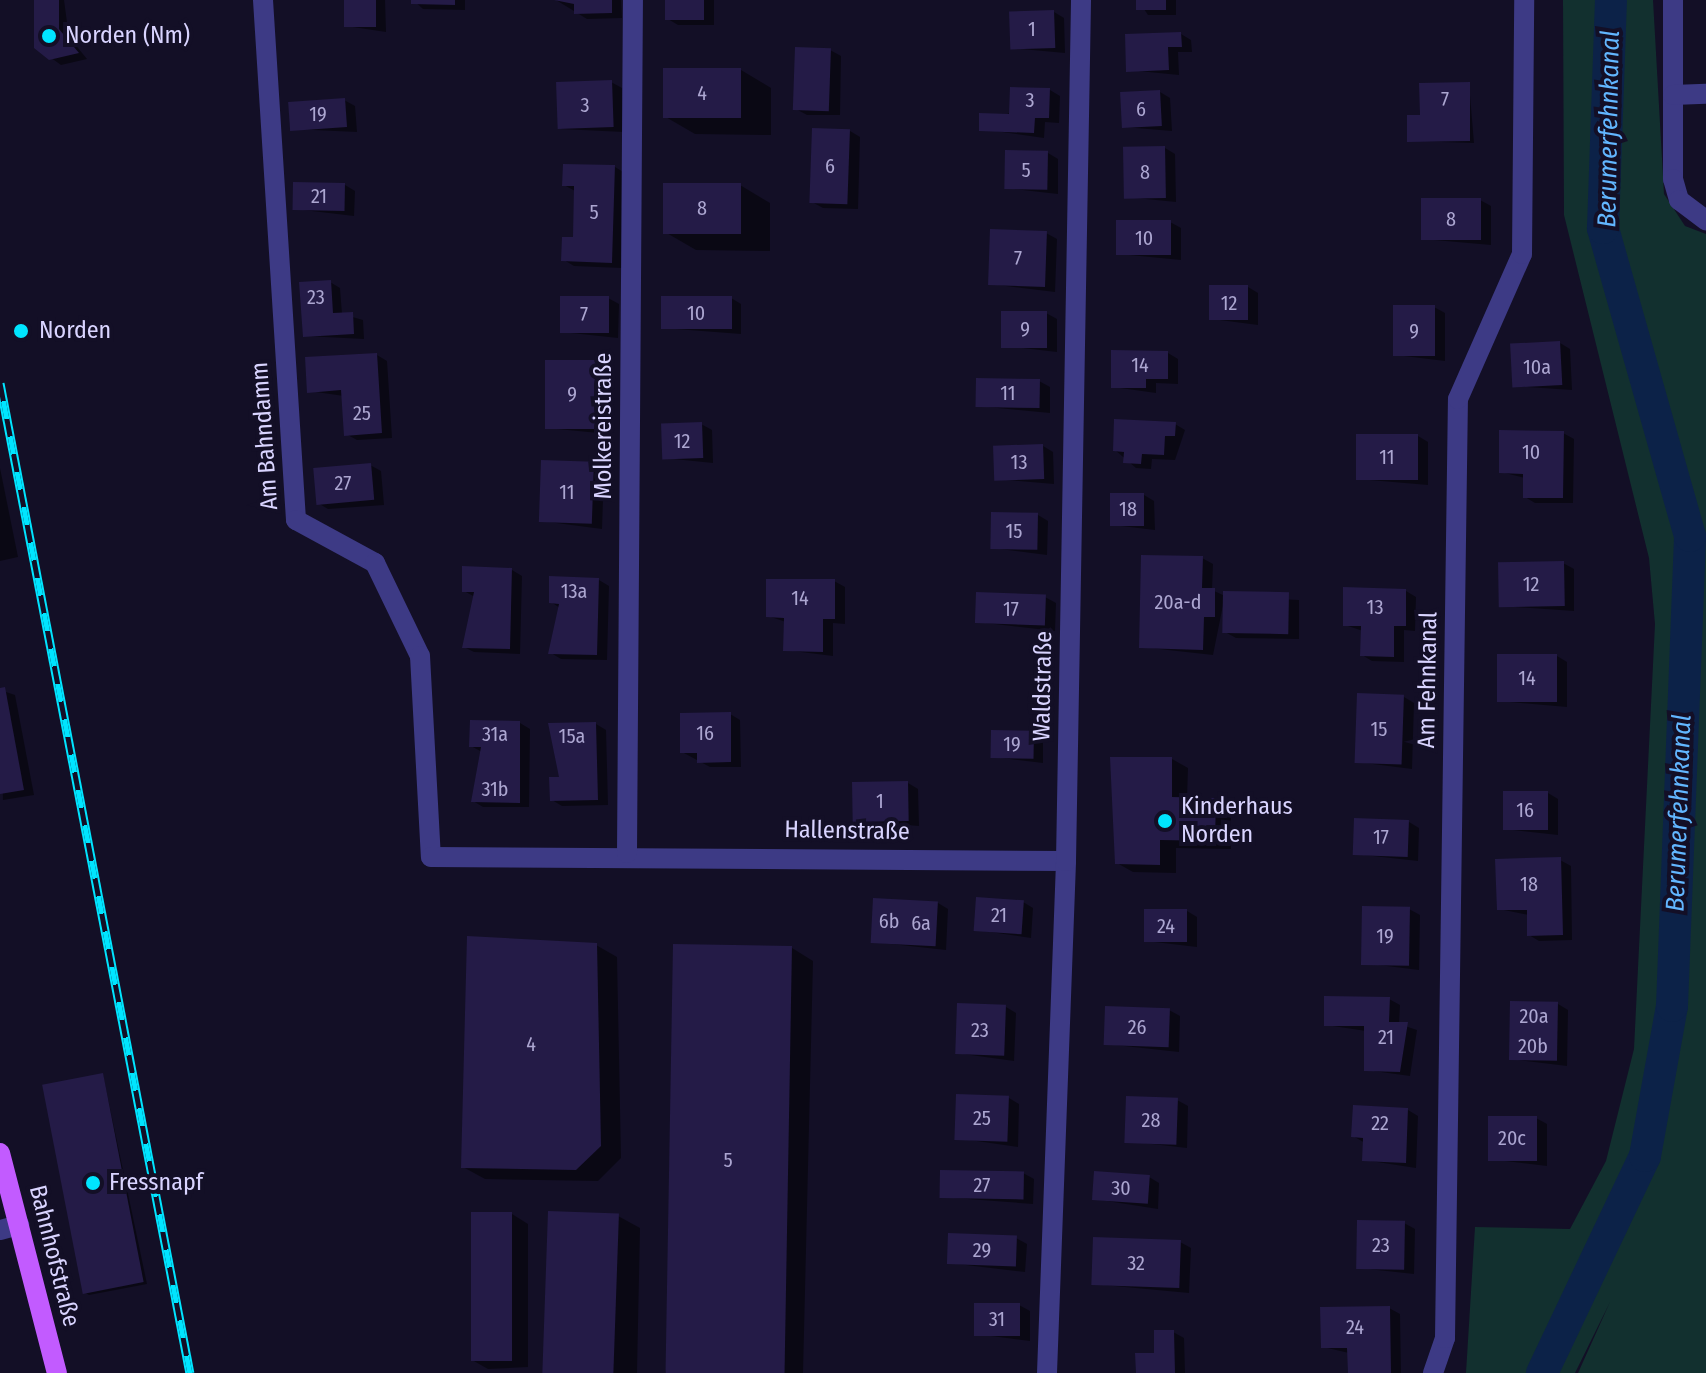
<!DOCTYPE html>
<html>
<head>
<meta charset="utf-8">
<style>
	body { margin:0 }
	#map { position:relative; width:1706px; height:1373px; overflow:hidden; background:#130f26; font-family:"Fira Sans Condensed",sans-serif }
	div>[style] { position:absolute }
	.green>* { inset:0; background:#12302f }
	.shadow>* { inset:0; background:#0007 }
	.canal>* { height:32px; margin:-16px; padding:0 16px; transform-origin:16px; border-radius:16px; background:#0c2248 }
	.building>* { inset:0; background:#241b47; transform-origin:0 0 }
	.minor>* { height:20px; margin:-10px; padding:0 10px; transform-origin:10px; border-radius:10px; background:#3d3a85 }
	.major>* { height:20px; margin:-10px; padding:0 10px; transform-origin:10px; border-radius:10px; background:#c25bff }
	.rail>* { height:9px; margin-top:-4.5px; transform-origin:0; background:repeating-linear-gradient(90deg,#130f26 0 18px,#00e5ff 0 36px); box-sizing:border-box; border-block:2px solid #00e5ff }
	.dots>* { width:22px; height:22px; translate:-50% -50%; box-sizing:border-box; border:4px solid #130f26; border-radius:50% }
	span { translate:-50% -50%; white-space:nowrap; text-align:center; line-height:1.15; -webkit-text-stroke:8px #130f26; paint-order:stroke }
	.number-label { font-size:20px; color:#aca6d1 }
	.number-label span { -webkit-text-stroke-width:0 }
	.poi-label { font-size:24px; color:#d9d4ff }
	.left { translate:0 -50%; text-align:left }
	.street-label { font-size:24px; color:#d9d4ff }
	.water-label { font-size:26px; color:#62b6ff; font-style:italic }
</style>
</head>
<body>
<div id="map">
	<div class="green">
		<i style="clip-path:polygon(1563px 0,1653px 0,1664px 194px,1685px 226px,1706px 234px,1706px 1373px,1578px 1373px,1610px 1302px,1575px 1373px,1466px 1373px,1475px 1227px,1570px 1229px,1606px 1161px,1634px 1049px,1655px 624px,1649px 558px,1564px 215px)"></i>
	</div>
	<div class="shadow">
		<i style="clip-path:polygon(36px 0,64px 0,69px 37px,87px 59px,61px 65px,36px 47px)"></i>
		<i style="clip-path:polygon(346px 0,385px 0,386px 32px,346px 26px)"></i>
		<i style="clip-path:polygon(413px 0,465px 0,465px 10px,423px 9px)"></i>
		<i style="clip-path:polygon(556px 0,621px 0,622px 18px,587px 19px)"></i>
		<i style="clip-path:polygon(667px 0,714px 0,714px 25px,678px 25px,668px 19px)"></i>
		<i style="clip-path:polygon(1138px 0,1176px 0,1176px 15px,1148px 15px)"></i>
		<i style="clip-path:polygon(1054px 12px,1064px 18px,1065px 53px,1012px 48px)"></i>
		<i style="clip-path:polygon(1181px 34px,1191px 40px,1192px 52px,1178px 52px,1179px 75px,1128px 70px)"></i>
		<i style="clip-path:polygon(830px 50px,841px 56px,840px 115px,807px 115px,796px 109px)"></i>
		<i style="clip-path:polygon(741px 70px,771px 88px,771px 135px,695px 134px,664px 116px)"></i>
		<i style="clip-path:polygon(611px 82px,622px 88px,624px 132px,561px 129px)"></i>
		<i style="clip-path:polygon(1469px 84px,1474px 143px,1409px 141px,1422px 117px)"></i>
		<i style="clip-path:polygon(1050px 90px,1060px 96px,1059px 123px,1045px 122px,1044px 138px,981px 129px)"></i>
		<i style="clip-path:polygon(1160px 92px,1170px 98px,1172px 131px,1124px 127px)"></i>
		<i style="clip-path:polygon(344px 100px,355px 106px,357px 132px,292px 129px)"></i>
		<i style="clip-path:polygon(850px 131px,860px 137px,858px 209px,823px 208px,812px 202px)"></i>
		<i style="clip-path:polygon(1165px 148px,1175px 154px,1176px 202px,1126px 197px)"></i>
		<i style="clip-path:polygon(1048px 153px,1058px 159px,1058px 194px,1006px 188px)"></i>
		<i style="clip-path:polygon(615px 167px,625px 173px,622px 268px,574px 266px,564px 260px,575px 239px,575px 191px,564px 185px)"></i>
		<i style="clip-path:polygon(345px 185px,355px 191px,354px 216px,295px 209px)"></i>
		<i style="clip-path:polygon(740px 185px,770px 203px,770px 251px,696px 250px,665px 232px)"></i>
		<i style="clip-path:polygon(1480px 200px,1491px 206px,1491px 245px,1423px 239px)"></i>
		<i style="clip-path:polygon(1170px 222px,1181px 228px,1181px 260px,1119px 254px)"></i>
		<i style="clip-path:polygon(1046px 233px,1057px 239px,1055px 292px,990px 284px)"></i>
		<i style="clip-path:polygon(330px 282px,340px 288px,342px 314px,363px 320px,364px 339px,305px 336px)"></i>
		<i style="clip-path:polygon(1248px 287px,1258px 293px,1258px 325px,1212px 319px)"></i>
		<i style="clip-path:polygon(608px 298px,619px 304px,618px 338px,562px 332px)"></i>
		<i style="clip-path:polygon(731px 298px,741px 304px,741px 334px,663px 328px)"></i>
		<i style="clip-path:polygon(1434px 307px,1445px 313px,1445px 361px,1396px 355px)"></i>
		<i style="clip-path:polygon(1046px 313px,1057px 319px,1057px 352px,1004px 346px)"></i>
		<i style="clip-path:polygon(1560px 343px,1570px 349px,1572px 390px,1515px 386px)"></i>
		<i style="clip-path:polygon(1168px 353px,1178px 359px,1178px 384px,1156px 383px,1156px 393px,1113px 387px)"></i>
		<i style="clip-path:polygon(377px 355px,387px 361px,392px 438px,357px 440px,346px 434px,344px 396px,309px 391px)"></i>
		<i style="clip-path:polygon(599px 362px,610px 368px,609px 434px,547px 428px)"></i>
		<i style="clip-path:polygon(1039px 381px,1050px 387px,1050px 413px,978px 406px)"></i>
		<i style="clip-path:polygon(701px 424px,712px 430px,713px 463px,664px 458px)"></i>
		<i style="clip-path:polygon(1175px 424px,1185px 430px,1175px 460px,1152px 459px,1151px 469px,1136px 468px,1115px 450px)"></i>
		<i style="clip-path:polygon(1563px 433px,1574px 439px,1573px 503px,1535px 503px,1525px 497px,1525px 478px,1501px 472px)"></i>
		<i style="clip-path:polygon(1418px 436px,1428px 442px,1428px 485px,1358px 479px)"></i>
		<i style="clip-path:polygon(1043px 446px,1053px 452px,1054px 484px,996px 479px)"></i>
		<i style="clip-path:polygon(593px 464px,604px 470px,602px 529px,541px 521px)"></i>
		<i style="clip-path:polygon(370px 465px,381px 471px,384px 505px,328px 509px,318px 503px)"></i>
		<i style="clip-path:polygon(0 468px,18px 557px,0 561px)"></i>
		<i style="clip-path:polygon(1144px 495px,1154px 501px,1155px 530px,1113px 525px)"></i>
		<i style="clip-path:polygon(1038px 515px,1048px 521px,1047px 555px,992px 548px)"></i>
		<i style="clip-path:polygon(1202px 558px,1213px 564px,1212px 590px,1225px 596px,1299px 600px,1299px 639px,1236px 638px,1225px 632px,1223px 605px,1213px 655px,1141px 647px)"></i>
		<i style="clip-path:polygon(1563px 563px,1574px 569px,1574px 611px,1501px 606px)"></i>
		<i style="clip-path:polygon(512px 570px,522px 576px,520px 654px,474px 652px,464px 647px,475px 597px,464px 591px)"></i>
		<i style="clip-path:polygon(599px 580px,609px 586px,607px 660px,561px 659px,551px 653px,560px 608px,551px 602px)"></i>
		<i style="clip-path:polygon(834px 581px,845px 587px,845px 624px,833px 623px,833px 656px,785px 650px,786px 622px,768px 616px)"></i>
		<i style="clip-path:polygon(1406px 591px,1416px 597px,1415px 631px,1404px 630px,1404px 662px,1372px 661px,1362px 655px,1363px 631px,1345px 625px)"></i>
		<i style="clip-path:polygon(1045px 597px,1056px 603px,1055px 631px,977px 622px)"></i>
		<i style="clip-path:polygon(1557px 656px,1567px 662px,1567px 707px,1499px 701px)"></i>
		<i style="clip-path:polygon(0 690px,15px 695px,34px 795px,3px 800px)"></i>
		<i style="clip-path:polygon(1404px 697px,1414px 703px,1412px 769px,1357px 762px)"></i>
		<i style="clip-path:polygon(730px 714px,740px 720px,741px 767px,710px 767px,682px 752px)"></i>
		<i style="clip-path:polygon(520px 723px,530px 729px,529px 807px,483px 807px,473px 801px,482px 752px,471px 746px)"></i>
		<i style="clip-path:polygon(596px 724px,606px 730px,608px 805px,562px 806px,552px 800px)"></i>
		<i style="clip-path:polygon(1033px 733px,1043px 739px,1043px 763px,993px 757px)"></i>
		<i style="clip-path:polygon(1172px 759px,1188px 768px,1187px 799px,1231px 809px,1231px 849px,1176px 848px,1176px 873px,1133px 872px,1117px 863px)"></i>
		<i style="clip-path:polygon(908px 783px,918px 789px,919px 826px,854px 821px)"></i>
		<i style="clip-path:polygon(1548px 793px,1558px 799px,1558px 835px,1505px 829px)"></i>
		<i style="clip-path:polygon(1409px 822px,1419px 828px,1418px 861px,1355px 854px)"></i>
		<i style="clip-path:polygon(1560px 860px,1571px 866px,1572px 940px,1539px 941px,1529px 935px,1529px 915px,1499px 909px)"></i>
		<i style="clip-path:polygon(1023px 902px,1033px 908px,1031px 938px,976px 930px)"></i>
		<i style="clip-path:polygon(938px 903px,948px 909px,946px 950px,873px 942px)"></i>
		<i style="clip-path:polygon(1409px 909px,1420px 915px,1419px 970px,1363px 963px)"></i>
		<i style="clip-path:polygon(1187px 911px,1197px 917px,1197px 947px,1146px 941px)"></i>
		<i style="clip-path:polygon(596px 945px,617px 957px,621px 1158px,598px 1181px,485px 1179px,463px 1167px)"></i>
		<i style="clip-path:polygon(792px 948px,813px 961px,803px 1373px,665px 1373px)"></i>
		<i style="clip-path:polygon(1389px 999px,1400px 1005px,1399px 1024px,1417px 1030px,1410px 1076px,1366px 1070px,1366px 1031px,1326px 1025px)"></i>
		<i style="clip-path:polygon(1558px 1004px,1568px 1010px,1567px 1066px,1511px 1059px)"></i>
		<i style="clip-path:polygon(1006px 1007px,1016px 1013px,1014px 1061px,956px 1053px)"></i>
		<i style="clip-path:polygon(1169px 1010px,1180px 1016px,1179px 1052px,1106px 1044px)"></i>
		<i style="clip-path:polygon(103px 1075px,147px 1284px,89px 1295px,84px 1292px)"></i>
		<i style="clip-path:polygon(1009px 1098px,1019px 1104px,1018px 1147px,956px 1138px)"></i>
		<i style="clip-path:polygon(1177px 1100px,1188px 1106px,1187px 1148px,1126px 1141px)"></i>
		<i style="clip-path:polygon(1408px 1110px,1418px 1116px,1416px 1168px,1364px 1160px,1365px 1143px,1353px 1136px)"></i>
		<i style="clip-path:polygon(1536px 1118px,1547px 1124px,1547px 1166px,1489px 1159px)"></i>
		<i style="clip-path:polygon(1023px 1173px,1034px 1179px,1033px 1204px,941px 1197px)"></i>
		<i style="clip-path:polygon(1149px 1177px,1159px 1183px,1158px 1209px,1094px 1199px)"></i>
		<i style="clip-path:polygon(512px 1214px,528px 1224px,528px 1367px,488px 1369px,472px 1360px)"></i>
		<i style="clip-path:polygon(618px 1216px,640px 1228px,637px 1373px,549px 1373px)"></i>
		<i style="clip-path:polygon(1404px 1223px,1415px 1229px,1414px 1274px,1359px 1268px)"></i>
		<i style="clip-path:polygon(1016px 1238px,1027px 1244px,1025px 1272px,949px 1263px)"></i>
		<i style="clip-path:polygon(1180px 1242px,1191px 1248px,1189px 1293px,1093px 1284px)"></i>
		<i style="clip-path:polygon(1019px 1305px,1030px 1311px,1030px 1341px,976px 1334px)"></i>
		<i style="clip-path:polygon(1389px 1308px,1400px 1314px,1401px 1373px,1351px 1373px,1349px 1353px,1323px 1347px)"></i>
		<i style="clip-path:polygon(1173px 1332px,1184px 1338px,1185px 1373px,1138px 1373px)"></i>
	</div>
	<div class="canal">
		<i style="left:1542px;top:1373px;width:240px;rotate:-64.6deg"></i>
		<i style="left:1645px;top:1156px;width:152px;rotate:-79.8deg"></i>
		<i style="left:1672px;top:1006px;width:470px;rotate:-87.8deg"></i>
		<i style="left:1690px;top:536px;width:320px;rotate:-105.8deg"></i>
		<i style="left:1603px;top:228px;width:228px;rotate:-88deg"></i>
	</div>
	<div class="building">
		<i style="clip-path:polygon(34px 0,59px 0,59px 29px,79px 53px,49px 60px,34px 48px)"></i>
		<i style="left:344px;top:0;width:32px;height:27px"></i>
		<i style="clip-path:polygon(411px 0,455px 0,455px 5px,411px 4px)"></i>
		<i style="clip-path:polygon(554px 0,612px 0,612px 13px,574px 14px,574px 4px)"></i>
		<i style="left:665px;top:0;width:39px;height:20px"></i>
		<i style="left:1136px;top:0;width:30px;height:10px"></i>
		<i style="left:1054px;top:10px;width:38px;height:45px;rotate:88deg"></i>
		<i style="clip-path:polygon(1181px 32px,1182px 47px,1168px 47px,1169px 70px,1126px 72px,1125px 34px)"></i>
		<i style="left:795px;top:47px;width:36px;height:63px;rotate:2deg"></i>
		<i style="left:663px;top:68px;width:78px;height:50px"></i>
		<i style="left:612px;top:80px;width:47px;height:56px;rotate:88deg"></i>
		<i style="clip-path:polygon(1470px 82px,1470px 141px,1407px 142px,1407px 115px,1420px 115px,1419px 83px)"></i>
		<i style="clip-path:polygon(1010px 87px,1050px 88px,1049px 118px,1035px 118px,1034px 133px,979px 131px,979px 113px,1009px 114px)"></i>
		<i style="left:1160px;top:90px;width:36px;height:40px;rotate:87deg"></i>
		<i style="left:345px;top:98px;width:29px;height:57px;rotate:86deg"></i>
		<i style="left:812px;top:128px;width:38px;height:75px;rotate:2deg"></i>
		<i style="left:1165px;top:146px;width:52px;height:42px;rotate:89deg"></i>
		<i style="left:1005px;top:150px;width:43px;height:39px;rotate:1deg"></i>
		<i style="clip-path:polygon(563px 164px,615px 165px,612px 263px,561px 261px,562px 237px,573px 237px,574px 186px,562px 186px)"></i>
		<i style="left:293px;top:182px;width:52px;height:28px;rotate:1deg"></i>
		<i style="left:663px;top:183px;width:78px;height:51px"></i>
		<i style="left:1421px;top:198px;width:60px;height:42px"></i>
		<i style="left:1171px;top:220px;width:35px;height:55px;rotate:90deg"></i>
		<i style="left:990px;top:229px;width:57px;height:56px;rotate:2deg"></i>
		<i style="clip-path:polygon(331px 280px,333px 313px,353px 312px,354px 334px,303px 337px,299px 282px)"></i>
		<i style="left:1209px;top:285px;width:39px;height:35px"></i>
		<i style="left:560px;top:296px;width:49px;height:37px"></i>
		<i style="left:661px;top:296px;width:71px;height:33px"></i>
		<i style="left:1435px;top:305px;width:51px;height:42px;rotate:90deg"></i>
		<i style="left:1001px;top:311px;width:46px;height:37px"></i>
		<i style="left:1560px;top:341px;width:44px;height:50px;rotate:87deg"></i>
		<i style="clip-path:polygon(1111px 350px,1168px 351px,1168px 379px,1146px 379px,1146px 388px,1111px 388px)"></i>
		<i style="clip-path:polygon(377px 353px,382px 433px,344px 436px,341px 390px,307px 393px,305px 357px)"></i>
		<i style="left:545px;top:360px;width:55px;height:69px"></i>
		<i style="left:976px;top:378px;width:64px;height:29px;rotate:1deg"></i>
		<i style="clip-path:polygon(1114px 419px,1176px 422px,1175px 436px,1165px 436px,1164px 455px,1142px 454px,1141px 464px,1123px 463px,1124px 452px,1113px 451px)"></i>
		<i style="left:702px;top:422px;width:36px;height:41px;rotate:88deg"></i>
		<i style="clip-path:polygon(1499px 430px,1564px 431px,1563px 498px,1523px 498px,1523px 474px,1499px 473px)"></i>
		<i style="left:1356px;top:434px;width:62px;height:46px"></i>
		<i style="left:1043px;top:444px;width:35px;height:50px;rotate:88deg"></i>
		<i style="left:541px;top:460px;width:53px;height:62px;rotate:2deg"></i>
		<i style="left:371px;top:463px;width:37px;height:58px;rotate:85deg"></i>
		<i style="left:1110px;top:493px;width:34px;height:33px"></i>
		<i style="left:991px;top:512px;width:47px;height:37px;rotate:1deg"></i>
		<i style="clip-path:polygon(1141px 555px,1203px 556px,1202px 588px,1215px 588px,1215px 617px,1204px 617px,1203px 650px,1139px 648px)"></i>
		<i style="left:1564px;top:561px;width:45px;height:66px;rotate:89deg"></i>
		<i style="clip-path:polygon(462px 566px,512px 568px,510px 649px,462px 648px,474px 592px,462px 592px)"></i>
		<i style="clip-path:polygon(549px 576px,599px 578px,597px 655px,548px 654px,559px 604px,549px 603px)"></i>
		<i style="clip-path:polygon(766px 579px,835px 579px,835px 619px,823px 619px,823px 652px,783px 651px,784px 618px,766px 617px)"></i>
		<i style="clip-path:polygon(1343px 587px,1406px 589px,1406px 626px,1394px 626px,1394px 657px,1360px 656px,1361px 626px,1343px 626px)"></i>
		<i style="left:1223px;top:591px;width:66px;height:42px;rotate:1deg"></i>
		<i style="left:976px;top:592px;width:70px;height:31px;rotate:2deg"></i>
		<i style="left:1497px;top:654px;width:60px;height:48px"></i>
		<i style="clip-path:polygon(5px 687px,24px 790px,0 794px,0 688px)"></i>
		<i style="left:1357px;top:693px;width:47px;height:70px;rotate:2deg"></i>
		<i style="clip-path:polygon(731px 712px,731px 762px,697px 763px,697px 753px,680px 753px,680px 713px)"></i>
		<i style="clip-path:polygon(470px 720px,520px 721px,520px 803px,471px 802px,481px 747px,469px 747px)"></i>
		<i style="clip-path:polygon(596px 722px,598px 800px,550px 801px,549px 777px,559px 777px,548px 723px)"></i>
		<i style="left:991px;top:730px;width:43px;height:28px;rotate:1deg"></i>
		<i style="clip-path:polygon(1110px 757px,1172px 757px,1172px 797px,1216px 798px,1215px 841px,1160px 840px,1160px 865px,1115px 864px)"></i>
		<i style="left:908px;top:781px;width:40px;height:56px;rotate:89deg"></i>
		<i style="left:1503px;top:791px;width:45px;height:39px"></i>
		<i style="left:1354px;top:818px;width:55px;height:37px;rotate:2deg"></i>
		<i style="clip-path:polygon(1561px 857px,1563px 935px,1527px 936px,1527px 910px,1497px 910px,1495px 859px)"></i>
		<i style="left:976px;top:897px;width:48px;height:34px;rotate:4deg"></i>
		<i style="left:873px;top:898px;width:65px;height:45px;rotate:3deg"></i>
		<i style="left:1362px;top:906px;width:48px;height:59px;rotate:1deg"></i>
		<i style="left:1144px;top:909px;width:43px;height:33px"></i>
		<i style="clip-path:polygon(467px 936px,597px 943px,601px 1146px,576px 1170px,461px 1168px)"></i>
		<i style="left:673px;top:944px;width:119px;height:429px;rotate:1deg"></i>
		<i style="clip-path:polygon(1324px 996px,1390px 997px,1389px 1022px,1408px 1022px,1400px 1072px,1364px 1071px,1364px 1026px,1324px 1026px)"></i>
		<i style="left:1510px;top:1001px;width:48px;height:59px;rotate:1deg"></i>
		<i style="left:957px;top:1003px;width:49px;height:51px;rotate:2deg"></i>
		<i style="left:1105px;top:1006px;width:65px;height:39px;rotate:2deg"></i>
		<i style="left:103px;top:1073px;width:213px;height:62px;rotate:79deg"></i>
		<i style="left:956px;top:1094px;width:53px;height:46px;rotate:2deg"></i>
		<i style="left:1126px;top:1096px;width:52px;height:47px;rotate:2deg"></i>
		<i style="clip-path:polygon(1353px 1105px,1408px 1108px,1406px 1163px,1362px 1161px,1363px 1138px,1351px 1137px)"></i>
		<i style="left:1488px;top:1116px;width:49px;height:45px"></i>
		<i style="left:940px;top:1170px;width:84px;height:28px;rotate:1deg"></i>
		<i style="left:1094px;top:1171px;width:56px;height:29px;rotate:4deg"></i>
		<i style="left:548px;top:1211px;width:71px;height:162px;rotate:2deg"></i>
		<i style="left:471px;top:1212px;width:41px;height:149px"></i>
		<i style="left:1357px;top:1220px;width:48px;height:49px;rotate:1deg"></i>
		<i style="left:948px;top:1233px;width:69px;height:31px;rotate:2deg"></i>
		<i style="left:1093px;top:1237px;width:88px;height:48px;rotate:2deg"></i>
		<i style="left:974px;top:1303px;width:46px;height:33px"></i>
		<i style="clip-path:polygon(1390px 1306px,1391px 1373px,1348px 1373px,1347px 1348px,1321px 1348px,1320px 1307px)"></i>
		<i style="clip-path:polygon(1154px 1330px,1174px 1330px,1175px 1373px,1136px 1373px,1135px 1353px,1154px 1353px)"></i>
	</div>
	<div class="minor">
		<i style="left:263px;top:0;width:521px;rotate:86.37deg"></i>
		<i style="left:296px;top:520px;width:90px;rotate:28.6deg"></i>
		<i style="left:375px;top:563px;width:103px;rotate:64.2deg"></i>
		<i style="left:420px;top:656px;width:201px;rotate:86.9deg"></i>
		<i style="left:431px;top:857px;width:635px;rotate:0.36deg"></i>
		<i style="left:1673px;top:0;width:179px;rotate:90deg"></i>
		<i style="left:1673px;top:179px;width:22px;rotate:74deg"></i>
		<i style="left:1679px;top:200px;width:34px;rotate:37deg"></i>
		<i style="left:1673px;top:95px;width:33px;rotate:-2deg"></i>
		<i style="left:627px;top:853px;width:853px;rotate:-89.6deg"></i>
		<i style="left:0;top:1230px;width:20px;rotate:-15deg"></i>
		<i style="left:1047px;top:1373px;width:512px;rotate:-87.87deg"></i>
		<i style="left:1066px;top:861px;width:861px;rotate:-89deg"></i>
		<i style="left:1433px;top:1373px;width:37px;rotate:-71deg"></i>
		<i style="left:1445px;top:1338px;width:939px;rotate:-89.21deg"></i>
		<i style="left:1458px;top:399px;width:158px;rotate:-66.2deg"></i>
		<i style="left:1522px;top:254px;width:254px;rotate:-89.5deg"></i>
	</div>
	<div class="major">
		<i style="left:0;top:1153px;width:227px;rotate:75.5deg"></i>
	</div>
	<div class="rail">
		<i style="left:0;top:383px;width:1008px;rotate:79.14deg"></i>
	</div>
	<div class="dots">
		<i style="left:49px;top:36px;background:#00e5ff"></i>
		<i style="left:21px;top:331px;background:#00e5ff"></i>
		<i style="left:1165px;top:821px;background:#00e5ff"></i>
		<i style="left:93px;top:1183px;background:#00e5ff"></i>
	</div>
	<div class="number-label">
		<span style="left:1032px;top:29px">1</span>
		<span style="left:702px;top:93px">4</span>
		<span style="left:1445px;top:99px">7</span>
		<span style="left:1030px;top:100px">3</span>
		<span style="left:585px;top:105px">3</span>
		<span style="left:1141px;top:109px">6</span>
		<span style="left:318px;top:114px">19</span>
		<span style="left:830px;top:166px">6</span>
		<span style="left:1026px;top:170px">5</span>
		<span style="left:1145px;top:172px">8</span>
		<span style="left:319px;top:196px">21</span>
		<span style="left:702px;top:208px">8</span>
		<span style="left:594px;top:212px">5</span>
		<span style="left:1451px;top:219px">8</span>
		<span style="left:1144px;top:238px">10</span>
		<span style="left:1018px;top:258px">7</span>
		<span style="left:316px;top:297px">23</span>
		<span style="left:1229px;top:303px">12</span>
		<span style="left:696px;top:313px">10</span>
		<span style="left:584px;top:314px">7</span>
		<span style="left:1025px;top:329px">9</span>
		<span style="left:1414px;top:331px">9</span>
		<span style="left:1140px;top:365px">14</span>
		<span style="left:1537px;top:367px">10a</span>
		<span style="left:1008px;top:393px">11</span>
		<span style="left:572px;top:394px">9</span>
		<span style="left:362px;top:413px">25</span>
		<span style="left:682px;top:441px">12</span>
		<span style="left:1531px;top:452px">10</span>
		<span style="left:1387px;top:457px">11</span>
		<span style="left:1019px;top:462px">13</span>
		<span style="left:343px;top:483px">27</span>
		<span style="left:567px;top:492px">11</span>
		<span style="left:1128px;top:509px">18</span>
		<span style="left:1014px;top:531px">15</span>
		<span style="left:1531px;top:584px">12</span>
		<span style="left:574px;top:591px">13a</span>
		<span style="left:800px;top:598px">14</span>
		<span style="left:1178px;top:602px">20a-d</span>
		<span style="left:1375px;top:607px">13</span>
		<span style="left:1011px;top:609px">17</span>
		<span style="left:1527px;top:678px">14</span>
		<span style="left:1379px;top:729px">15</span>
		<span style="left:705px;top:733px">16</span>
		<span style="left:495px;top:734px">31a</span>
		<span style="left:572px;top:736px">15a</span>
		<span style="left:1012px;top:744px">19</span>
		<span style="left:495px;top:789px">31b</span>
		<span style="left:880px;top:801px">1</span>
		<span style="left:1525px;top:810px">16</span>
		<span style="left:1381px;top:837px">17</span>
		<span style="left:1529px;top:884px">18</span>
		<span style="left:999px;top:915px">21</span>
		<span style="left:889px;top:921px">6b</span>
		<span style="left:921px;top:923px">6a</span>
		<span style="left:1166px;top:926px">24</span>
		<span style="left:1385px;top:936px">19</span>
		<span style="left:1534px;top:1016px">20a</span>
		<span style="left:1137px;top:1027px">26</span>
		<span style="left:980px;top:1030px">23</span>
		<span style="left:1386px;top:1037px">21</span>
		<span style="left:531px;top:1044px">4</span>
		<span style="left:1533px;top:1046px">20b</span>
		<span style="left:982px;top:1118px">25</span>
		<span style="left:1151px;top:1120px">28</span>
		<span style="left:1380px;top:1123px">22</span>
		<span style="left:1512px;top:1138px">20c</span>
		<span style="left:728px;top:1160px">5</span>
		<span style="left:982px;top:1185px">27</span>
		<span style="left:1121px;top:1188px">30</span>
		<span style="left:1381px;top:1245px">23</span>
		<span style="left:982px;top:1250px">29</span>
		<span style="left:1136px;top:1263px">32</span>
		<span style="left:997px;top:1319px">31</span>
		<span style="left:1355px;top:1327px">24</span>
	</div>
	<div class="poi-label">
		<span class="left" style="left:65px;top:36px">Norden (Nm)</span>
		<span class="left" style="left:39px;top:331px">Norden</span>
		<span class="left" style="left:1181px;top:821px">Kinderhaus<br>Norden</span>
		<span class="left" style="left:109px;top:1183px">Fressnapf</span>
	</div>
	<div class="street-label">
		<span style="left:604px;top:426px;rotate:-90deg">Molkereistraße</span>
		<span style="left:265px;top:436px;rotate:-94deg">Am Bahndamm</span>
		<span style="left:1428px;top:680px;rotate:-89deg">Am Fehnkanal</span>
		<span style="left:1043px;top:686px;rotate:-89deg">Waldstraße</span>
		<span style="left:847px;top:831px;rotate:1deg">Hallenstraße</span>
		<span style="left:54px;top:1256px;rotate:76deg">Bahnhofstraße</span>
	</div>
	<div class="water-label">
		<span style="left:1609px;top:129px;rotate:-89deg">Berumerfehnkanal</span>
		<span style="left:1679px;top:813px;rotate:-88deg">Berumerfehnkanal</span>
	</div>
</div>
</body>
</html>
